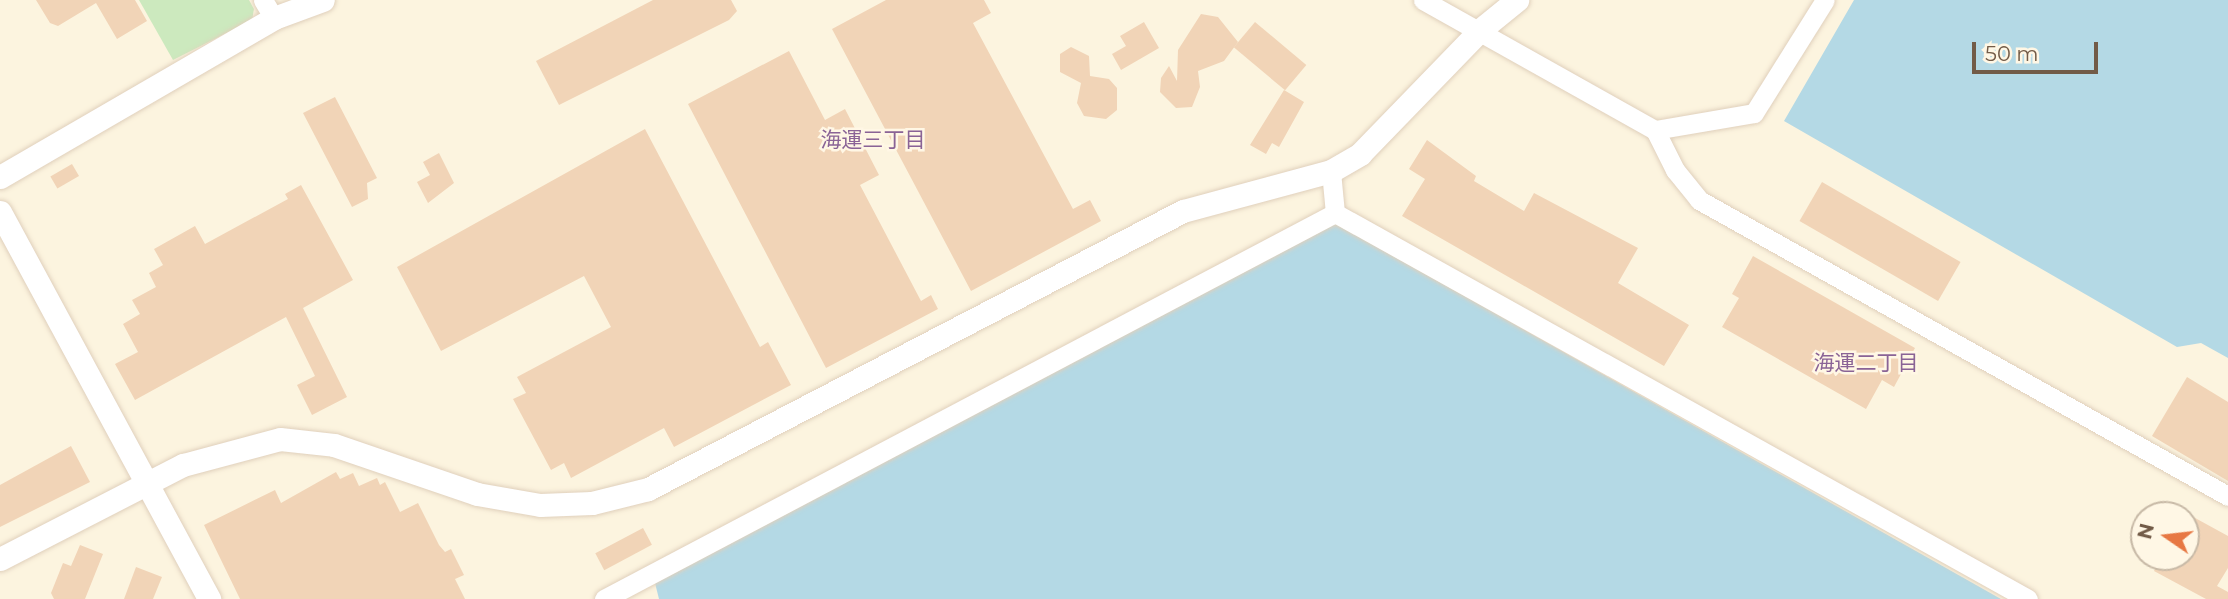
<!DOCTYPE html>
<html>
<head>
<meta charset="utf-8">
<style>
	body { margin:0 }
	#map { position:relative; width:2228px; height:599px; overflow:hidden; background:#fcf4df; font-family:Montserrat,"Noto Sans JP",sans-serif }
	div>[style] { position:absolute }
	.green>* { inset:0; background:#cce9be }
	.water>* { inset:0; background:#b4d9e5 }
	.building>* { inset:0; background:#f1d4b7; transform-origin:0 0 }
	.roads { filter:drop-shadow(0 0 2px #e0d0bc) drop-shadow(0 0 2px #e0d0bc) }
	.minor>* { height:19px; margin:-9.5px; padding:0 9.5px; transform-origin:9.5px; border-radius:9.5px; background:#fff }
	.tertiary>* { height:23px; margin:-11.5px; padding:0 11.5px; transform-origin:11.5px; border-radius:11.5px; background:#fff }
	span { translate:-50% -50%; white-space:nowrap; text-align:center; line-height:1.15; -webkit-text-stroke:5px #fff7e5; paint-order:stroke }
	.neighbourhood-label { font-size:21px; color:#8a6396 }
	.north { position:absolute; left:2130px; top:501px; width:70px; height:70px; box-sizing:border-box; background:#fff7e5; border:2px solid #c7b9a6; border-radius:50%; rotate:284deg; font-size:19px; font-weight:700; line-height:28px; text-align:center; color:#725b47 }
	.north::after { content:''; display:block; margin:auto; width:24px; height:32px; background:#e77843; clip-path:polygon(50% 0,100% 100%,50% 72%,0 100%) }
	.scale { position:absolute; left:1972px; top:42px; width:126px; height:32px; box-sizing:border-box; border:4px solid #725b47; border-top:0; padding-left:9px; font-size:21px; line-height:24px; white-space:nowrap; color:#725b47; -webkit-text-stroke:5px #fff7e5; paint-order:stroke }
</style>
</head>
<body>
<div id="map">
	<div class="green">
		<i style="clip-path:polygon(139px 0,249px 0,254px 9px,252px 20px,173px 60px)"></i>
	</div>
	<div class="water">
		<i style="clip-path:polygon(1854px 0,2228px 0,2228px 358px,2201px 343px,2177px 347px,1784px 121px)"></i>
		<i style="clip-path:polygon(1335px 223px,2001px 599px,659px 599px,655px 583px)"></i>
	</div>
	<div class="building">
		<i style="clip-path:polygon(36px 0,135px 0,147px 21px,117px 39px,96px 3px,58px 26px,50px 23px)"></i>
		<i style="clip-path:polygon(653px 0,731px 0,737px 11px,729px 20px,559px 105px,536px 61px)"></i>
		<i style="clip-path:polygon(886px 0,984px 0,991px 13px,973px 23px,1073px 209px,1090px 200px,1101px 221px,971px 291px,832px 29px)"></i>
		<i style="clip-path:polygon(1201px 14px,1218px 17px,1238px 42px,1224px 61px,1198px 71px,1200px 87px,1192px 107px,1176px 108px,1160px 92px,1161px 78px,1169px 66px,1177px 81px,1178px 50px)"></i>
		<i style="clip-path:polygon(1144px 22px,1159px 48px,1121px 70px,1112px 54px,1126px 46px,1120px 36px)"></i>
		<i style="left:1255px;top:22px;width:67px;height:33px;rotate:40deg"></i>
		<i style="clip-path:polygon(1071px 47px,1089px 56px,1090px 76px,1109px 79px,1117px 88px,1117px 110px,1106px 119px,1084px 116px,1077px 103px,1081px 83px,1060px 72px,1060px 54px)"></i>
		<i style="clip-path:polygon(789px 51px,825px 120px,845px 109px,879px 175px,860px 185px,921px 301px,931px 295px,938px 309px,826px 368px,688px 104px)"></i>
		<i style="clip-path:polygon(1284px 90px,1304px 102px,1279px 147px,1272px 143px,1266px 154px,1250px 145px)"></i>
		<i style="clip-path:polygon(335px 97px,377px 178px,367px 183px,368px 199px,352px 207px,303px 113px)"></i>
		<i style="clip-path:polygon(645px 129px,760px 347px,768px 342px,791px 385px,674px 447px,664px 428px,571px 478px,564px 463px,551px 470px,513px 399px,526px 393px,517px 377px,611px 327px,584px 276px,441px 351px,397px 267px)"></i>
		<i style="clip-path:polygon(1427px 140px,1476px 176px,1474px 181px,1524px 211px,1534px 193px,1638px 248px,1618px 283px,1689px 325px,1664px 366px,1402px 216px,1425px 179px,1409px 169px)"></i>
		<i style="clip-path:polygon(439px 153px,454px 183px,428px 203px,417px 182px,430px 175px,423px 162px)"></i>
		<i style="left:72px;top:164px;width:14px;height:25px;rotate:60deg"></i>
		<i style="left:1822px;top:182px;width:160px;height:45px;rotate:30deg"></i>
		<i style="clip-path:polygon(301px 185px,353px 280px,303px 308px,347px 397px,312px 415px,297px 385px,315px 376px,286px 317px,135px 400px,115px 364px,138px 352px,123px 324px,140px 314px,132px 300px,156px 287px,149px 273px,163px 265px,154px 249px,195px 226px,205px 244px,288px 199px,285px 194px)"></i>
		<i style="clip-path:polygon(1753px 256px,1915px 348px,1894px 387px,1882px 380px,1866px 409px,1722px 327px,1739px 298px,1732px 294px)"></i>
		<i style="clip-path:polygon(2187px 377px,2228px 402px,2228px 481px,2152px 436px)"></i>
		<i style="clip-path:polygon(71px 446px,90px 482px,0 527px,0 485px)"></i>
		<i style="clip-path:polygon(336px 472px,340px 479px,353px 473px,359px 486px,377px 478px,380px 485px,385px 482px,400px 512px,418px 503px,439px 545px,445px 552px,451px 549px,464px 575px,455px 579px,465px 599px,240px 599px,204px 525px,275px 490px,281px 503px)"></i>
		<i style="clip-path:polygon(2186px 513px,2228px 536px,2228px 568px,2217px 586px,2228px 592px,2228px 599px,2206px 599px,2154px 571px,2161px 557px,2186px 557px)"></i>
		<i style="left:643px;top:528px;width:19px;height:54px;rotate:62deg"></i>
		<i style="clip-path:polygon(80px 545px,103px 554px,85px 599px,54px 599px,51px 593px,63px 563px,71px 566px)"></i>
		<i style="clip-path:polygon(136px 567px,162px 577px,153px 599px,124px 599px)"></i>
	</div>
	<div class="roads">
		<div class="minor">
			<i style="left:263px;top:0;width:21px;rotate:59deg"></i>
			<i style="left:1423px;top:0;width:266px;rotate:29.3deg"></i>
			<i style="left:1655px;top:130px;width:45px;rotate:63.4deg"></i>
			<i style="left:1675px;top:170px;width:38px;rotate:51deg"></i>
			<i style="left:1699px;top:200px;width:606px;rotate:29.23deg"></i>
			<i style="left:1655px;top:130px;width:100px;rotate:-9.7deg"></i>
			<i style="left:1754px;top:113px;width:133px;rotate:-57.9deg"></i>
			<i style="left:1331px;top:171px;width:42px;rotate:84.6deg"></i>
			<i style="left:604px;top:599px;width:827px;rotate:-27.84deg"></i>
			<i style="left:1335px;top:213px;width:793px;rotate:29.12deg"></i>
		</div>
		<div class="tertiary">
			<i style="left:0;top:177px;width:317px;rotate:-30.1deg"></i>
			<i style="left:274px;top:18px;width:52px;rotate:-20.2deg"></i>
			<i style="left:0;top:212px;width:440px;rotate:61.6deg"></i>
			<i style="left:0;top:559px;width:206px;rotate:-27.2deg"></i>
			<i style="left:183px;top:465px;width:100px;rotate:-15deg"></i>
			<i style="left:280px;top:439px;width:54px;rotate:6.3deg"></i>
			<i style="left:334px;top:445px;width:151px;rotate:18.9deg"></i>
			<i style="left:477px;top:494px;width:64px;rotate:9.9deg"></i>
			<i style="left:540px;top:505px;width:52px;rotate:-2.2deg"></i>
			<i style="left:592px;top:503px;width:58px;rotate:-14deg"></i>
			<i style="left:648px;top:489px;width:603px;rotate:-27.46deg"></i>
			<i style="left:1183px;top:211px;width:153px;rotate:-15.1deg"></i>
			<i style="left:1331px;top:171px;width:34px;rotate:-30deg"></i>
			<i style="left:1360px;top:154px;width:173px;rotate:-45.9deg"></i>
			<i style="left:1480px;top:30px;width:48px;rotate:-39deg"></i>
		</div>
	</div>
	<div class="neighbourhood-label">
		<span style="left:873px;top:140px">海運三丁目</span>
		<span style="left:1866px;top:363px">海運二丁目</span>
	</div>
	<div class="north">N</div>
	<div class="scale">50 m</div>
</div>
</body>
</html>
